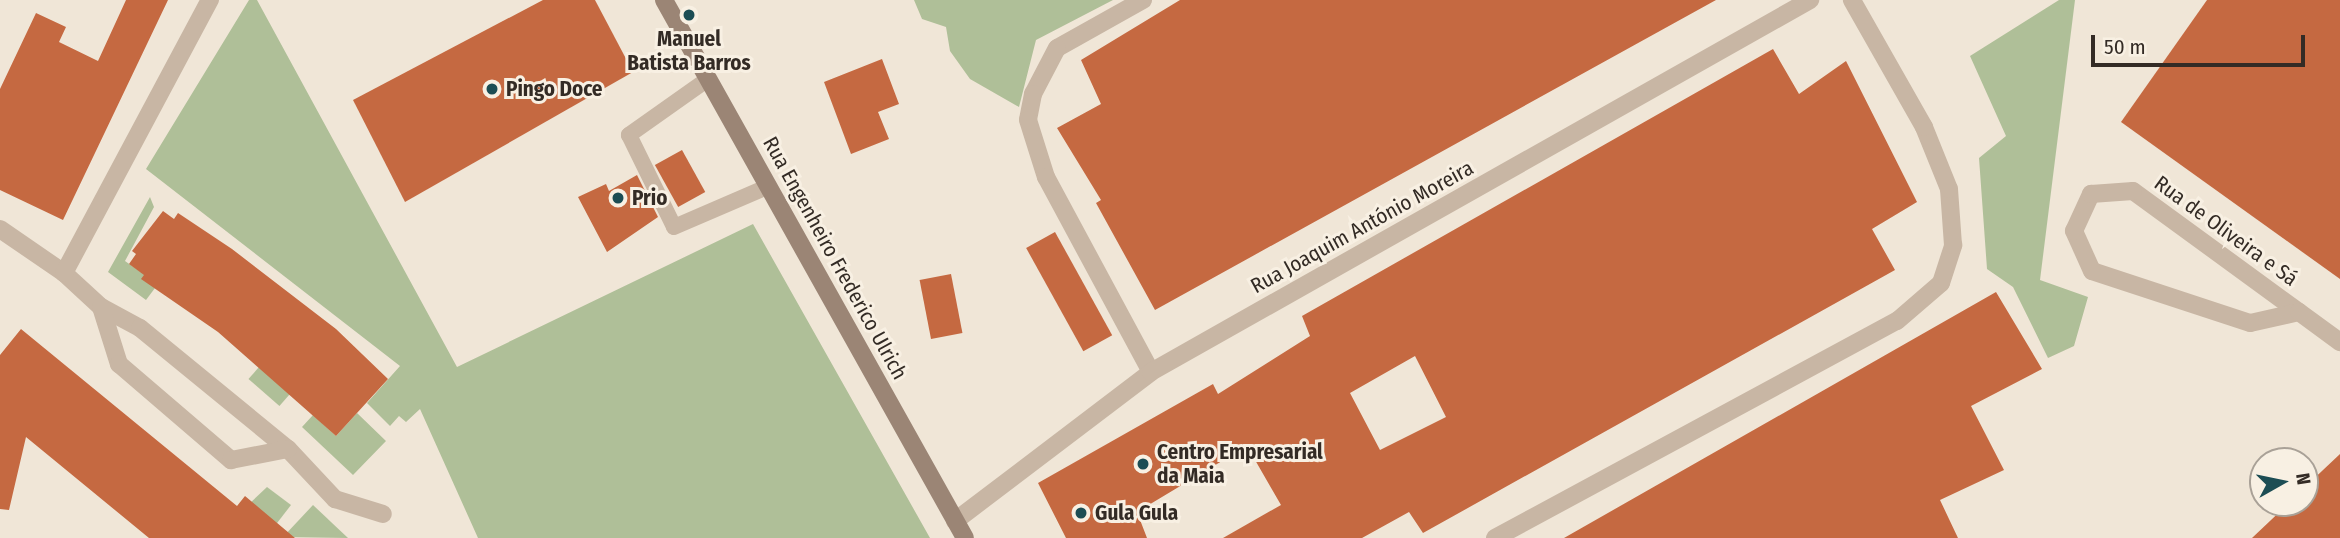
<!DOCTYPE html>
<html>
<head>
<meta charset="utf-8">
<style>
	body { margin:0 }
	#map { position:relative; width:2340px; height:538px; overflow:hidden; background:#f0e6d7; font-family:"Fira Sans Condensed",sans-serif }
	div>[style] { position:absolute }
	.green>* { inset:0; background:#afbf98; transform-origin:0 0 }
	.building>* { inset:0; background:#c56941; transform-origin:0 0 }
	.service>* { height:16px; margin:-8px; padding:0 8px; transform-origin:8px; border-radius:8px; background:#c8b6a4 }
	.minor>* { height:18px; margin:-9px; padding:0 9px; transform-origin:9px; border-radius:9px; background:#c8b6a4 }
	.secondary>* { height:18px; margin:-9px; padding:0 9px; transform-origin:9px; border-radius:9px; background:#9b8575 }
	.dots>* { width:19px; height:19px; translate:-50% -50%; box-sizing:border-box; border:4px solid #f8f0e3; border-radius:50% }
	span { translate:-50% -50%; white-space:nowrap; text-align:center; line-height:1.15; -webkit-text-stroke:6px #f8f0e3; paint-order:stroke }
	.poi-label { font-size:21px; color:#332b25; font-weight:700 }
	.left { translate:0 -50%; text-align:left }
	.street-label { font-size:21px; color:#332b25 }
	.north { position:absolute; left:2249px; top:447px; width:70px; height:70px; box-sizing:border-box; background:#f8f0e3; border:2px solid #a9a197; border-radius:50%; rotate:81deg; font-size:19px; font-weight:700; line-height:28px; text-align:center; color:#332b25 }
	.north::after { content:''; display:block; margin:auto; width:24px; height:32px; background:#1c4d54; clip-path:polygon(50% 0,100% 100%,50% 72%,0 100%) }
	.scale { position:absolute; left:2091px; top:35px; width:214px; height:32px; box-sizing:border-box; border:4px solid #332b25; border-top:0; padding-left:9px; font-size:21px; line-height:24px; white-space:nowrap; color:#332b25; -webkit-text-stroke:5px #f8f0e3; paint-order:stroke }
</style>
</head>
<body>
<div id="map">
	<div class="green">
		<i style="clip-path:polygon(249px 0,257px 0,457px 367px,753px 224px,930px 538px,478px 538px,420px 409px,406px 422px,399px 416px,390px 426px,367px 403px,400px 366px,146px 169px)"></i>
		<i style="clip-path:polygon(914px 0,1113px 0,1036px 40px,1019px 107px,970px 79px,950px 51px,946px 27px,922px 19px)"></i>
		<i style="clip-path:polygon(2059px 0,2075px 0,2040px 280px,2088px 297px,2074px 346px,2048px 358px,2013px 287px,1987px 269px,1979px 158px,2006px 136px,1970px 56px)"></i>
		<i style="clip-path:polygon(150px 197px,154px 207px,125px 261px,158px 284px,146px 300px,108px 272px)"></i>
		<i style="left:259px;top:367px;width:41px;height:16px;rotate:41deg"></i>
		<i style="clip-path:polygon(357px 413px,386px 441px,353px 475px,302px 427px,313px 415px,336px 436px)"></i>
		<i style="clip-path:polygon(267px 487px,291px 505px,274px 527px,249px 504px)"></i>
		<i style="clip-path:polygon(313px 505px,348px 538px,283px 537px)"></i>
	</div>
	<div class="building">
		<i style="clip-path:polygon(126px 0,168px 0,63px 220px,0 190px,0 89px,36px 13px,66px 27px,59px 42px,98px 61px)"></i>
		<i style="clip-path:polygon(543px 0,595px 0,633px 72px,405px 202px,353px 100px)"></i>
		<i style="clip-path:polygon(1180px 0,1716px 0,1155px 310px,1096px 203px,1101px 200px,1057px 128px,1101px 104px,1081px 60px)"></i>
		<i style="clip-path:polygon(2207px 0,2340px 0,2340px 279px,2121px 122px)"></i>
		<i style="clip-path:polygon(evenodd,1773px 49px,1799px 94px,1846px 61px,1917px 202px,1872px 229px,1895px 270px,1423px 533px,1409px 512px,1362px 538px,1223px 538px,1281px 505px,1247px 446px,1137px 512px,1147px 538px,1066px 538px,1038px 483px,1213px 384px,1218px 394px,1310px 336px,1302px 316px,1773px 49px,1415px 356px,1446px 417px,1380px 450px,1350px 393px,1415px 356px)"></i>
		<i style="clip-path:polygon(882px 59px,899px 104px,878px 112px,889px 139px,851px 154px,824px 82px)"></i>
		<i style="left:682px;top:150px;width:48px;height:31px;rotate:61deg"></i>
		<i style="clip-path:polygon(637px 175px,658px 217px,607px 252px,578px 197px,606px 184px,609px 191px)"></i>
		<i style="clip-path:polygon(163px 211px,174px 219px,178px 213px,232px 249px,336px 329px,388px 379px,336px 436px,218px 332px,141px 279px,144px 275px,129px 264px,136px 254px,132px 251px)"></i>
		<i style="left:1055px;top:232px;width:118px;height:33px;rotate:61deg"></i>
		<i style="left:951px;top:274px;width:60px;height:32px;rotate:79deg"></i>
		<i style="clip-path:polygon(1996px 292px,2042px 369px,1971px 406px,2004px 470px,1940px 500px,1958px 538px,1564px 538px)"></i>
		<i style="clip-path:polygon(21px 329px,237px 506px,245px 496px,295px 538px,149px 538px,26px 437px,9px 510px,0 509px,0 355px)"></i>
		<i style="clip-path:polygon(2340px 454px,2340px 538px,2252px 538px,2289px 503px,2305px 503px,2305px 487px)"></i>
	</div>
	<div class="service">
		<i style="left:708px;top:79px;width:97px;rotate:144.7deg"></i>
		<i style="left:629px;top:135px;width:102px;rotate:63.9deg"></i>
		<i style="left:674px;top:227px;width:103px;rotate:-23.3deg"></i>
	</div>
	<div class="minor">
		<i style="left:1143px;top:0;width:98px;rotate:150.8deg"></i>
		<i style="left:1057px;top:48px;width:52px;rotate:117.6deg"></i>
		<i style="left:1033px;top:94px;width:26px;rotate:101deg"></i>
		<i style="left:1028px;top:120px;width:60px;rotate:72.5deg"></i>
		<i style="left:1046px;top:177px;width:221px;rotate:61.7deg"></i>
		<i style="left:2133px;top:191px;width:205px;rotate:36.1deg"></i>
		<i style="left:2299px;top:312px;width:50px;rotate:167.3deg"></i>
		<i style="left:2250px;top:323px;width:166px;rotate:-161.8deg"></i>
		<i style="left:2092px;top:271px;width:44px;rotate:-114.2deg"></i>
		<i style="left:2074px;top:231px;width:41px;rotate:-65.3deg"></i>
		<i style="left:2091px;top:194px;width:42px;rotate:-4.1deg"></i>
		<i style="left:0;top:229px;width:78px;rotate:34.5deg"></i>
		<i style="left:64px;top:273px;width:50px;rotate:42.6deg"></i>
		<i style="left:101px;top:307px;width:44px;rotate:28.3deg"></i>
		<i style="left:140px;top:328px;width:191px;rotate:39.3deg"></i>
		<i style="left:288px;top:449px;width:69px;rotate:46.8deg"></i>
		<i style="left:335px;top:499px;width:50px;rotate:17.4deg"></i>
		<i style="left:64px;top:273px;width:310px;rotate:-61.9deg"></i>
		<i style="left:101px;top:307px;width:60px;rotate:72.5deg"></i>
		<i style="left:119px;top:364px;width:148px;rotate:40.6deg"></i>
		<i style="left:231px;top:460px;width:58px;rotate:-10.9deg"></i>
		<i style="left:2299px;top:312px;width:51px;rotate:36.2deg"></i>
		<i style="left:955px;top:521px;width:246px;rotate:-37.2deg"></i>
		<i style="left:1151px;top:372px;width:757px;rotate:-29.44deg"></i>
		<i style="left:1495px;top:538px;width:457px;rotate:-28.4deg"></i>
		<i style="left:1897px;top:321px;width:58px;rotate:-40.8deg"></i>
		<i style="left:1941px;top:283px;width:40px;rotate:-72deg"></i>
		<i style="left:1953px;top:245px;width:56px;rotate:-94.1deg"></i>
		<i style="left:1949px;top:189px;width:67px;rotate:-112deg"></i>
		<i style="left:1924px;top:127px;width:146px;rotate:-119.6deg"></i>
	</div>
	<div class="secondary">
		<i style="left:664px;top:0;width:616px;rotate:60.77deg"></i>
	</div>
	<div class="dots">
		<i style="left:689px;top:15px;background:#1c4d54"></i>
		<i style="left:492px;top:89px;background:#1c4d54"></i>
		<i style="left:618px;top:198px;background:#1c4d54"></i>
		<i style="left:1143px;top:464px;background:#1c4d54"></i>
		<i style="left:1081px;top:513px;background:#1c4d54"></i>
	</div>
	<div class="poi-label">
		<span style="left:689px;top:51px">Manuel<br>Batista Barros</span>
		<span class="left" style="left:506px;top:89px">Pingo Doce</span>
		<span class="left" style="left:632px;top:198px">Prio</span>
		<span class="left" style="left:1157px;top:464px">Centro Empresarial<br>da Maia</span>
		<span class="left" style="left:1095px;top:513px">Gula Gula</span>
	</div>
	<div class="street-label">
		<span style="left:1362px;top:227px;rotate:-29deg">Rua Joaquim António Moreira</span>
		<span style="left:2226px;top:231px;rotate:36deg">Rua de Oliveira e Sá</span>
		<span style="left:835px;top:258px;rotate:61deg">Rua Engenheiro Frederico Ulrich</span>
	</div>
	<div class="north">N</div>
	<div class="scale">50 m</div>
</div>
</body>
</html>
